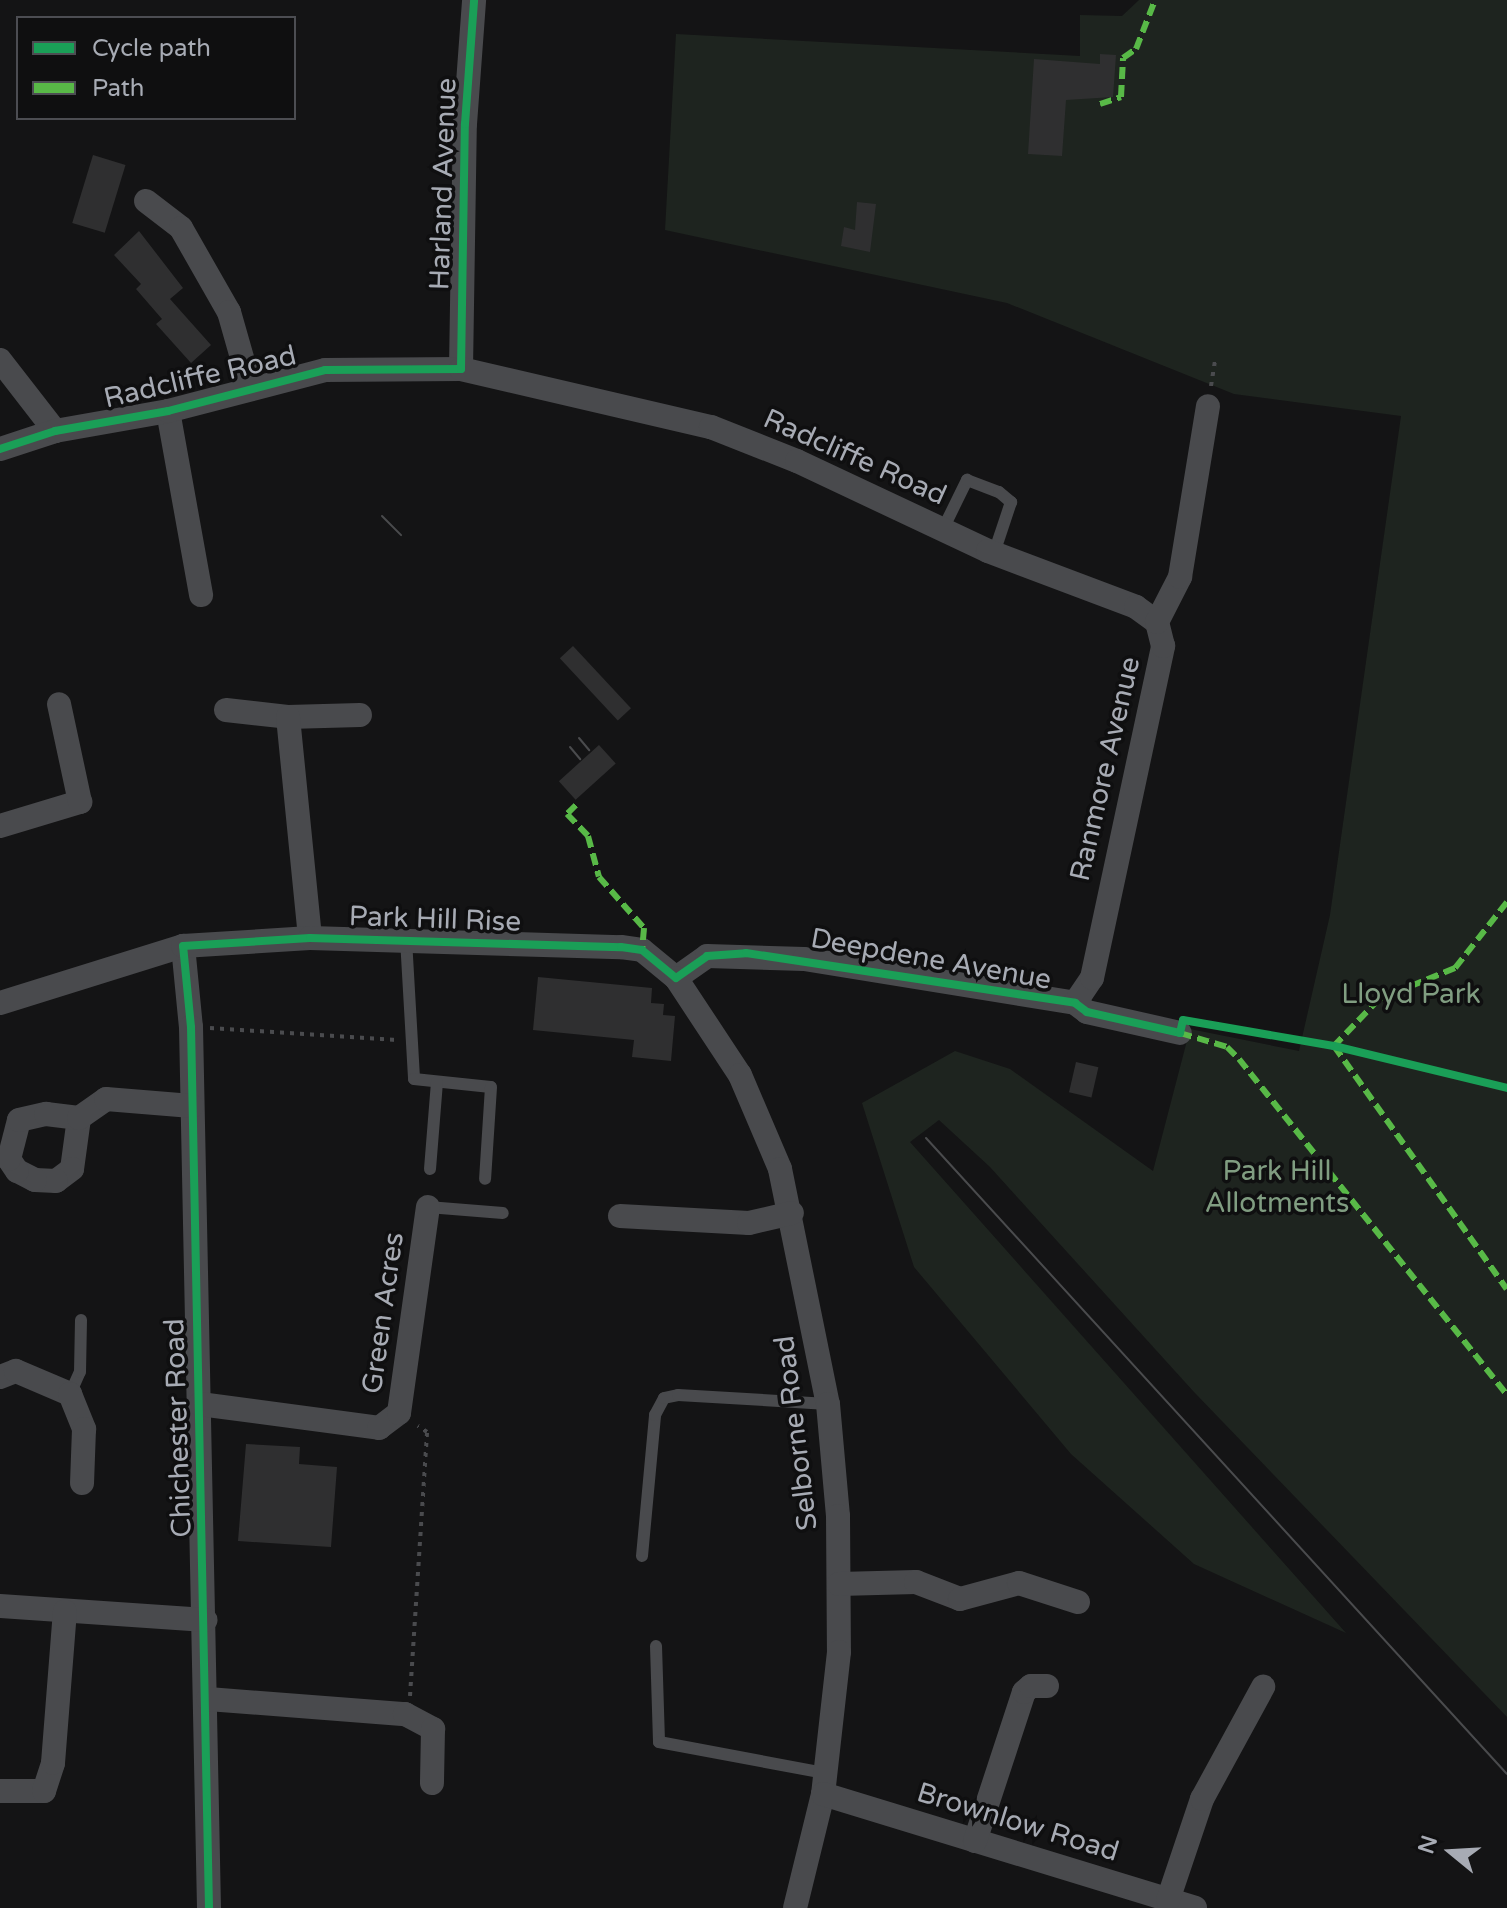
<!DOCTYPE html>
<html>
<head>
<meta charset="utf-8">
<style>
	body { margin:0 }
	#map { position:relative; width:1507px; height:1908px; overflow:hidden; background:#141415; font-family:"Varela Round",sans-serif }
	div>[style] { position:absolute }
	.green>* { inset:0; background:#1e241f }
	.building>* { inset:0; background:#2f2f30; transform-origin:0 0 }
	.path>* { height:4px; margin-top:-2px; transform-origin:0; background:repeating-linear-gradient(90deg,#4a4b4e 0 4px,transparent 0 10px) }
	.lane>* { height:12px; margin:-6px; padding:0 6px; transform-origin:6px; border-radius:6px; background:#494a4d }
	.street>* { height:24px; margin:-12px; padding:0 12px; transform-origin:12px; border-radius:12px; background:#494a4d }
	.tram>* { height:2px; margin:-1px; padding:0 1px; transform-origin:1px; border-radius:1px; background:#4a4b4d }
	.quiet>* { height:6px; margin-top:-3px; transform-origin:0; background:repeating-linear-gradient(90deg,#58b947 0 12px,transparent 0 18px) }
	.cycleway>* { height:8px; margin:-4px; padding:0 4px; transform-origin:4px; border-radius:4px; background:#1a9f57 }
	span { translate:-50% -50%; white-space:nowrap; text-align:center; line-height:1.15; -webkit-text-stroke:7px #0f0f10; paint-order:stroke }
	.street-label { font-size:28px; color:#a7abb4 }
	.park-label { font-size:28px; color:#809d81 }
	.legend { position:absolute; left:16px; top:16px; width:280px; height:104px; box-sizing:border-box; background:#0f0f10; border:2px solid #4c4d52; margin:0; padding:10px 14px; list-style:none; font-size:24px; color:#a7abb4 }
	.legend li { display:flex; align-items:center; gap:16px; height:40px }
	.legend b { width:40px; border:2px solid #4c4d52 }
	.north { position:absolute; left:1411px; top:1812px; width:80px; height:80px; -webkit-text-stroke:6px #0f0f10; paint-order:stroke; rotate:288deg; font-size:22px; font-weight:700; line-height:32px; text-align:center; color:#a7abb4 }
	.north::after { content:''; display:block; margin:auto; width:28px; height:36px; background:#a7abb4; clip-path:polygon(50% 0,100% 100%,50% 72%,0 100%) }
</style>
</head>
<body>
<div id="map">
	<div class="green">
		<i style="clip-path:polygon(1139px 0,1507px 0,1507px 1717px,1194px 1392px,990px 1167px,939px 1120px,910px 1142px,1346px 1633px,1194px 1564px,1071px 1454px,914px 1267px,862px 1103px,955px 1051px,1010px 1069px,1153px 1171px,1190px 1029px,1299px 1051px,1330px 915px,1401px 416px,1234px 394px,1007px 303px,665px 230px,676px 34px,1080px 56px,1080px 15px,1122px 16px)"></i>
	</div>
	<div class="building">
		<i style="clip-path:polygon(1100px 54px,1116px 55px,1113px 97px,1066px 100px,1062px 156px,1028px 154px,1034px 59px,1100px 64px)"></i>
		<i style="left:93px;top:155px;width:34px;height:71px;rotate:17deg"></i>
		<i style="clip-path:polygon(857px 202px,876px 204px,870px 252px,841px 246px,844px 227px,855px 230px)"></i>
		<i style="clip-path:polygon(139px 231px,183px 288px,170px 299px,211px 345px,191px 363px,156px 324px,162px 319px,136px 289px,141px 284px,114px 255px)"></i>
		<i style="left:573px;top:646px;width:85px;height:18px;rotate:47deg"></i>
		<i style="left:599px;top:745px;width:25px;height:54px;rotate:48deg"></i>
		<i style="clip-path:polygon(538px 977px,652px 988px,651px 1003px,664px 1004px,663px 1015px,675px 1016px,671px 1061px,632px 1057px,634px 1040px,533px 1030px)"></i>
		<i style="left:1076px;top:1062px;width:23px;height:31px;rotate:13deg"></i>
		<i style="clip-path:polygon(246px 1444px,300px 1447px,299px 1464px,337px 1467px,331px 1547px,238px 1541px)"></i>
	</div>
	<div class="path">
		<i style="left:1211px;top:386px;width:26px;rotate:-81deg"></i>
		<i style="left:1199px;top:1023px;width:137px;rotate:9.7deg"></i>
		<i style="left:210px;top:1028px;width:187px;rotate:3.7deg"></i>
		<i style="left:410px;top:1696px;width:265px;rotate:-86.3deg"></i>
		<i style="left:427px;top:1432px;width:11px;rotate:-146deg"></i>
	</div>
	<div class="lane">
		<i style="left:943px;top:529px;width:55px;rotate:-63.9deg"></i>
		<i style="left:967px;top:480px;width:34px;rotate:21deg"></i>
		<i style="left:999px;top:492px;width:16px;rotate:40deg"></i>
		<i style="left:1011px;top:502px;width:54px;rotate:108.4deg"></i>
		<i style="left:406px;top:939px;width:140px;rotate:86.7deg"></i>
		<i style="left:414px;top:1079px;width:77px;rotate:5.9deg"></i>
		<i style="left:491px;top:1087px;width:92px;rotate:93.7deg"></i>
		<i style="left:430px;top:1169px;width:87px;rotate:-85.4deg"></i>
		<i style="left:428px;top:1207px;width:75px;rotate:4.6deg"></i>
		<i style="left:70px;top:1394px;width:24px;rotate:-66deg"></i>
		<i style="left:80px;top:1372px;width:52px;rotate:-88.9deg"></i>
		<i style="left:642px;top:1556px;width:142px;rotate:-84.7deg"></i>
		<i style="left:655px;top:1415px;width:19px;rotate:-62deg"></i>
		<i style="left:664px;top:1398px;width:14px;rotate:-12deg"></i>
		<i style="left:678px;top:1395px;width:150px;rotate:3.4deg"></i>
		<i style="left:656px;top:1646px;width:96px;rotate:88.2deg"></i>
		<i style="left:659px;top:1742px;width:169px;rotate:10.6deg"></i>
	</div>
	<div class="street">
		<i style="left:146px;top:201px;width:44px;rotate:37.6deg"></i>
		<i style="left:181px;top:228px;width:97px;rotate:60.3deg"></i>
		<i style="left:229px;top:312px;width:80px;rotate:74.1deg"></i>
		<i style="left:0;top:360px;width:90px;rotate:52.2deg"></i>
		<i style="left:461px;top:369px;width:245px;rotate:-89.1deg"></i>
		<i style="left:465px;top:124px;width:124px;rotate:-85.8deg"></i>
		<i style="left:168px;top:411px;width:187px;rotate:79.8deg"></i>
		<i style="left:0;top:449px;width:58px;rotate:-18.1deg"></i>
		<i style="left:55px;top:431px;width:115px;rotate:-10deg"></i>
		<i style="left:168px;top:411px;width:162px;rotate:-14.6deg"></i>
		<i style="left:325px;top:370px;width:136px;rotate:-0.4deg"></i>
		<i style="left:461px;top:369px;width:257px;rotate:13.1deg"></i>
		<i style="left:711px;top:427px;width:92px;rotate:21.6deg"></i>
		<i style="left:797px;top:461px;width:211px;rotate:25.2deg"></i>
		<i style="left:988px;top:551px;width:158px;rotate:20.7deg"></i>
		<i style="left:1136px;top:607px;width:26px;rotate:36deg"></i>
		<i style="left:226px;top:710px;width:62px;rotate:6.4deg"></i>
		<i style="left:288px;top:717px;width:72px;rotate:-1.6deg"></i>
		<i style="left:288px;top:717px;width:222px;rotate:84.3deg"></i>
		<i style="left:0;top:826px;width:84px;rotate:-16.7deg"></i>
		<i style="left:80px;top:802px;width:100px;rotate:-102.1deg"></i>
		<i style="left:183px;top:946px;width:81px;rotate:84.4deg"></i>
		<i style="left:191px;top:1027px;width:881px;rotate:88.83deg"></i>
		<i style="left:676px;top:978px;width:38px;rotate:-35deg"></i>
		<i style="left:707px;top:956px;width:97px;rotate:1.8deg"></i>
		<i style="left:804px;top:959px;width:275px;rotate:9.2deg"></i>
		<i style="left:1075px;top:1003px;width:15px;rotate:37deg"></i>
		<i style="left:1087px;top:1012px;width:95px;rotate:12.7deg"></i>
		<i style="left:0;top:1003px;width:192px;rotate:-17.3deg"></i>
		<i style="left:183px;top:946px;width:127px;rotate:-3.6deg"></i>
		<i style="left:310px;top:938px;width:311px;rotate:1.7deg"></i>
		<i style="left:621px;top:947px;width:21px;rotate:8deg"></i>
		<i style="left:642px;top:950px;width:44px;rotate:39.5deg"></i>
		<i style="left:676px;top:978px;width:116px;rotate:56.6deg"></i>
		<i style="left:740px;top:1075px;width:102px;rotate:66.9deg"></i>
		<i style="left:780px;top:1169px;width:240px;rotate:78.5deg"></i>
		<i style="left:828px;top:1404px;width:112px;rotate:84.9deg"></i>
		<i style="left:838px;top:1516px;width:136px;rotate:89.6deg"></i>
		<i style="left:839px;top:1652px;width:143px;rotate:96.4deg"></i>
		<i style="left:823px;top:1794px;width:117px;rotate:103.8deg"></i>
		<i style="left:1075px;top:1003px;width:30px;rotate:-56deg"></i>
		<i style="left:1092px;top:978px;width:340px;rotate:-77.9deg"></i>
		<i style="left:1163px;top:646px;width:25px;rotate:-104deg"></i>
		<i style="left:1157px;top:622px;width:51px;rotate:-62.9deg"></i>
		<i style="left:1180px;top:577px;width:173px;rotate:-80.7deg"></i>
		<i style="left:79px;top:1118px;width:51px;rotate:97.8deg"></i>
		<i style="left:72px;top:1169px;width:20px;rotate:143deg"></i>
		<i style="left:56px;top:1181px;width:21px;rotate:-177deg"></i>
		<i style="left:35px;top:1180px;width:20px;rotate:-153deg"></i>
		<i style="left:17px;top:1171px;width:14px;rotate:-124deg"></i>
		<i style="left:9px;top:1159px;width:40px;rotate:-75.6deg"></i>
		<i style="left:19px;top:1120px;width:28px;rotate:-13deg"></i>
		<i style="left:46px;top:1114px;width:33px;rotate:7deg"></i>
		<i style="left:79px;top:1118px;width:33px;rotate:-35deg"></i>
		<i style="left:106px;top:1099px;width:86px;rotate:4.7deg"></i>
		<i style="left:620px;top:1216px;width:129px;rotate:3.1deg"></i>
		<i style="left:749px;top:1223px;width:44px;rotate:-13.1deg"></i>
		<i style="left:0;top:1377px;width:17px;rotate:-21deg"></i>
		<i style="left:16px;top:1371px;width:59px;rotate:23.1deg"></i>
		<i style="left:70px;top:1394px;width:38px;rotate:68deg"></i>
		<i style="left:84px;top:1429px;width:54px;rotate:92.1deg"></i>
		<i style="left:200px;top:1404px;width:181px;rotate:7.6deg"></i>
		<i style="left:379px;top:1428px;width:25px;rotate:-37deg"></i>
		<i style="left:399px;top:1413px;width:208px;rotate:-82deg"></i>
		<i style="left:839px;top:1584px;width:77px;rotate:-1.5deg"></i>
		<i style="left:916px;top:1582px;width:47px;rotate:21.1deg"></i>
		<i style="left:960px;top:1599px;width:61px;rotate:-15.2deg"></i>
		<i style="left:1019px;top:1583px;width:62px;rotate:17.9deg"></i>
		<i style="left:0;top:1606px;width:206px;rotate:3.9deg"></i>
		<i style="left:208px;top:1699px;width:198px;rotate:4.4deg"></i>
		<i style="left:405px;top:1714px;width:32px;rotate:28deg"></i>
		<i style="left:433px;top:1729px;width:54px;rotate:91.1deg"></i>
		<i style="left:0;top:1791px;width:44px"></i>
		<i style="left:44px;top:1791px;width:29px;rotate:-72deg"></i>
		<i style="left:53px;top:1763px;width:152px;rotate:-85.5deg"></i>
		<i style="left:823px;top:1794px;width:389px;rotate:17deg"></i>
		<i style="left:975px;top:1841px;width:157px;rotate:-71.8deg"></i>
		<i style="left:1024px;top:1692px;width:9px;rotate:-41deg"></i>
		<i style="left:1031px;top:1686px;width:16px"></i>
		<i style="left:1168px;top:1900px;width:107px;rotate:-71.4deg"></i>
		<i style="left:1202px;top:1799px;width:128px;rotate:-61.4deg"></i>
	</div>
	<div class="tram">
		<i style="left:382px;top:516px;width:27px;rotate:45deg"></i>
		<i style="left:579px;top:738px;width:16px;rotate:50deg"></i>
		<i style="left:570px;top:747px;width:16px;rotate:50deg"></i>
		<i style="left:926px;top:1138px;width:861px;rotate:47.59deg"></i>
	</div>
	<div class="quiet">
		<i style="left:1100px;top:104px;width:22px;rotate:-18deg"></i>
		<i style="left:1121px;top:97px;width:39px;rotate:-87deg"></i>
		<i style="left:1123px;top:58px;width:16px;rotate:-35deg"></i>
		<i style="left:1136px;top:49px;width:53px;rotate:-68.8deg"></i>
		<i style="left:576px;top:805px;width:13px;rotate:135deg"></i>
		<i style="left:567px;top:814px;width:30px;rotate:46deg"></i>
		<i style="left:588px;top:836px;width:42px;rotate:75deg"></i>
		<i style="left:599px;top:877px;width:68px;rotate:48.6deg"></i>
		<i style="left:644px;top:928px;width:22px;rotate:95deg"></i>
		<i style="left:1507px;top:902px;width:84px;rotate:128.2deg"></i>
		<i style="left:1455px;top:968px;width:82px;rotate:157.8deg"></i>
		<i style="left:1379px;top:999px;width:65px;rotate:133.8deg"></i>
		<i style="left:1334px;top:1046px;width:298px;rotate:54.6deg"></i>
		<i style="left:1180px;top:1033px;width:49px;rotate:16.6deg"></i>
		<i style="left:1227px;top:1047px;width:17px;rotate:45deg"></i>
		<i style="left:1239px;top:1059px;width:430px;rotate:51.4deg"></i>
	</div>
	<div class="cycleway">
		<i style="left:0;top:449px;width:58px;rotate:-18.1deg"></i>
		<i style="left:55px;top:431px;width:115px;rotate:-10deg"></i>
		<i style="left:168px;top:411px;width:162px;rotate:-14.6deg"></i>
		<i style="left:325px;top:370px;width:136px;rotate:-0.4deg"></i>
		<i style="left:461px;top:369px;width:245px;rotate:-89.1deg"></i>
		<i style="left:465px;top:124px;width:124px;rotate:-85.8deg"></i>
		<i style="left:209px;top:1908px;width:881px;rotate:-91.17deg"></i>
		<i style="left:191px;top:1027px;width:81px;rotate:-95.6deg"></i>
		<i style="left:183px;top:946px;width:127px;rotate:-3.6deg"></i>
		<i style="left:310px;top:938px;width:311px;rotate:1.7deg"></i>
		<i style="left:621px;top:947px;width:21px;rotate:8deg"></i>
		<i style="left:642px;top:950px;width:44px;rotate:39.5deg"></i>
		<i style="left:676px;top:978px;width:38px;rotate:-35deg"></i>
		<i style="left:707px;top:956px;width:39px;rotate:-4deg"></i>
		<i style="left:746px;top:953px;width:333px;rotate:8.6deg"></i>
		<i style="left:1075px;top:1003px;width:15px;rotate:37deg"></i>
		<i style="left:1087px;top:1012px;width:95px;rotate:12.7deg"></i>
		<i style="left:1180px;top:1033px;width:13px;rotate:-77deg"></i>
		<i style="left:1183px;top:1020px;width:153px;rotate:9.8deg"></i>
		<i style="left:1334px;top:1046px;width:178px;rotate:13.6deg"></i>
	</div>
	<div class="street-label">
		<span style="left:443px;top:184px;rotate:-88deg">Harland Avenue</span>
		<span style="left:200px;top:377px;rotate:-13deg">Radcliffe Road</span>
		<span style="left:855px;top:457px;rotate:24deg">Radcliffe Road</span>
		<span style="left:1105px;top:769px;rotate:-77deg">Ranmore Avenue</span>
		<span style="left:435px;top:919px;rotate:2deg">Park Hill Rise</span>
		<span style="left:931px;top:959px;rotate:10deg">Deepdene Avenue</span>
		<span style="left:383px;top:1313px;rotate:-82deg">Green Acres</span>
		<span style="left:178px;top:1428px;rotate:-92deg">Chichester Road</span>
		<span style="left:796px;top:1433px;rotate:-97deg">Selborne Road</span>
		<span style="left:1018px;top:1822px;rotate:17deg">Brownlow Road</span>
	</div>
	<div class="park-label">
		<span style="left:1411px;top:994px">Lloyd Park</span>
		<span style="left:1277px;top:1187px">Park Hill<br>Allotments</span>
	</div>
	<ul class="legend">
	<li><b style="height:10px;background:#1a9f57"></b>Cycle path</li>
	<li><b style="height:10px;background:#58b947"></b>Path</li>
	</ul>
	<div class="north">N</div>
</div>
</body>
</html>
